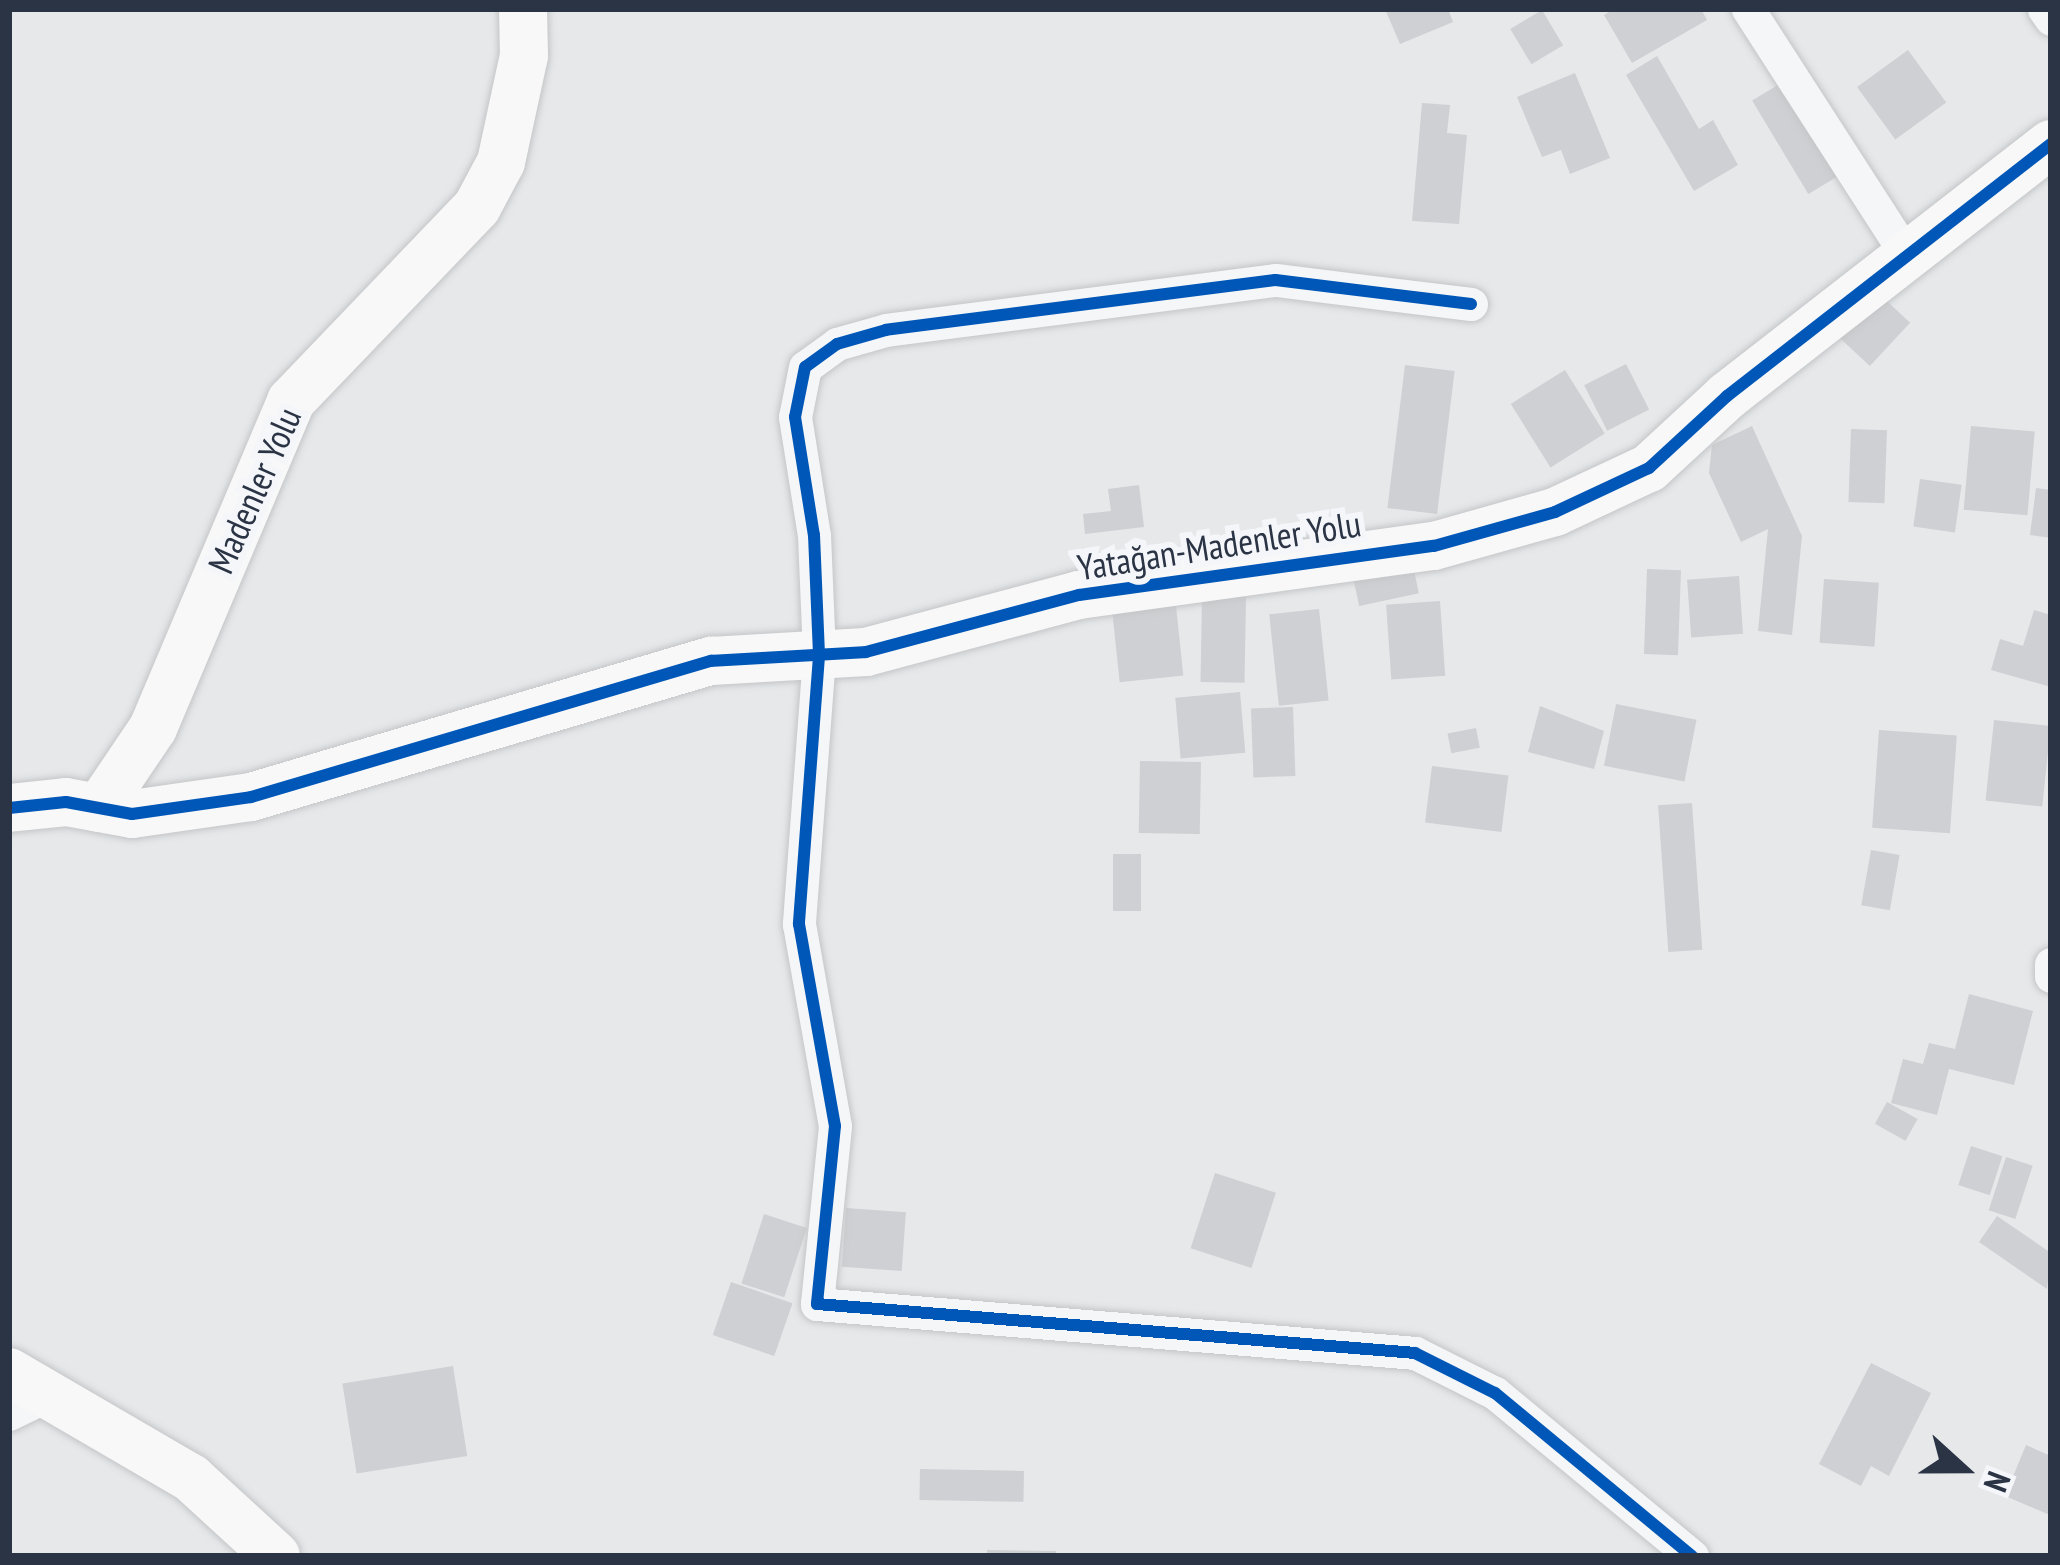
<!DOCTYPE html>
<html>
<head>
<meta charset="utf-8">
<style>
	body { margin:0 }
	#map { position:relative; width:2060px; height:1565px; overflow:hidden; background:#e6e8ea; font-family:"PT Sans Narrow",sans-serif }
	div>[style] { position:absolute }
	.building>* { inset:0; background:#ced0d3; transform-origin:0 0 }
	.roads { filter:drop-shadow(0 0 3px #c4c6c8) drop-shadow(0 0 3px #c4c6c8) }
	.street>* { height:33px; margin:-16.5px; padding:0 16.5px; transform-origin:16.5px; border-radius:16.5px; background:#f5f6f7 }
	.secondary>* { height:48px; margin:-24px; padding:0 24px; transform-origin:24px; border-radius:24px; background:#f8f8f8 }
	.cycleway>* { height:12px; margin:-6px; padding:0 6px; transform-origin:6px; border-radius:6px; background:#0057b8 }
	span { translate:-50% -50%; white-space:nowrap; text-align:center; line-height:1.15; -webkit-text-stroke:12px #f4f6f9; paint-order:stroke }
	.street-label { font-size:36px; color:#2b3445 }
	.frame { position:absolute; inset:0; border:12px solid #2b3445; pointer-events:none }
	.north { position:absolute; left:1904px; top:1409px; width:120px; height:120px; -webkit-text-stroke:9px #f4f6f9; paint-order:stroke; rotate:111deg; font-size:33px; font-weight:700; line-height:48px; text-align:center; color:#2b3445 }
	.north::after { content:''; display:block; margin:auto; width:42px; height:54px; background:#2b3445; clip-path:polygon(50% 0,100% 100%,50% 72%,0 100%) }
</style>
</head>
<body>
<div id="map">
	<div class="building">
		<i style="clip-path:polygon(1385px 9px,1448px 9px,1453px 22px,1400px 44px)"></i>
		<i style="clip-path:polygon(1614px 9px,1701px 9px,1707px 20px,1632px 63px,1604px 15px)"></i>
		<i style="left:1542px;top:10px;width:41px;height:37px;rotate:59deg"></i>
		<i style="left:1908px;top:50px;width:65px;height:63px;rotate:54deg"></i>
		<i style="clip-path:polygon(1657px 56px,1699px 129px,1713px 120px,1738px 165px,1694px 191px,1626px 75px)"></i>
		<i style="clip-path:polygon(1575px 73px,1610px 158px,1570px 174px,1561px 150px,1542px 157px,1517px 97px)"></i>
		<i style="left:1783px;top:82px;width:109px;height:36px;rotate:59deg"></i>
		<i style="clip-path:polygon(1422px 103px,1450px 105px,1447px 133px,1467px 135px,1459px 224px,1412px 221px)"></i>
		<i style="left:1875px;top:290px;width:48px;height:59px;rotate:43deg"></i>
		<i style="left:1626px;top:364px;width:51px;height:47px;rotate:63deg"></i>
		<i style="left:1405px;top:365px;width:50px;height:144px;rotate:7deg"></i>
		<i style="left:1565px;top:370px;width:75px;height:64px;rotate:58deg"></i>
		<i style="clip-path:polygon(1752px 426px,1802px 536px,1792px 635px,1758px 631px,1768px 529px,1741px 542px,1709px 473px,1712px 445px)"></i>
		<i style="left:1971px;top:426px;width:64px;height:84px;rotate:5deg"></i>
		<i style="left:1851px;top:429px;width:36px;height:73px;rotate:2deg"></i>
		<i style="left:1920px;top:479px;width:42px;height:48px;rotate:8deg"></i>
		<i style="clip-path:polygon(1139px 485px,1144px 527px,1085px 534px,1083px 514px,1111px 511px,1108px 489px)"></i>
		<i style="clip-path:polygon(2036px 488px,2051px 490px,2051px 538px,2030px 535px)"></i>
		<i style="left:1412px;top:561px;width:33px;height:61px;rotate:78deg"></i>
		<i style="left:1647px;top:569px;width:34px;height:85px;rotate:2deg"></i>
		<i style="left:1739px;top:576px;width:58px;height:52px;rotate:86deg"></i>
		<i style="left:1824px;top:579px;width:55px;height:64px;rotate:4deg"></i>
		<i style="left:1202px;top:596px;width:44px;height:86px;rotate:1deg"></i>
		<i style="left:1440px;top:601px;width:75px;height:54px;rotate:86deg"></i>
		<i style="left:1176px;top:606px;width:70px;height:64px;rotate:84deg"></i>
		<i style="left:1319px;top:609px;width:92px;height:50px;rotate:84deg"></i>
		<i style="clip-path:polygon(2034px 610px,2051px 615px,2051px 687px,1991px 670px,2000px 639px,2023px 646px)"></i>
		<i style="left:1240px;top:692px;width:61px;height:65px;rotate:85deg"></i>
		<i style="left:1616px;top:704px;width:82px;height:63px;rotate:11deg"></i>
		<i style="clip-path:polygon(1540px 706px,1604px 731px,1594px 769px,1528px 752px)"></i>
		<i style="left:1293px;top:707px;width:69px;height:42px;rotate:88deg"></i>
		<i style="left:1994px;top:720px;width:57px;height:81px;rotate:6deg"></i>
		<i style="left:1476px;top:728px;width:20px;height:29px;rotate:79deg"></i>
		<i style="left:1879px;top:730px;width:78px;height:98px;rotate:4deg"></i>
		<i style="left:1140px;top:761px;width:61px;height:72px;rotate:1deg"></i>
		<i style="left:1432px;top:766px;width:77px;height:57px;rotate:7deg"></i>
		<i style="left:1692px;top:803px;width:147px;height:34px;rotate:86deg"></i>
		<i style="left:1871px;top:850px;width:29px;height:56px;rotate:10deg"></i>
		<i style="left:1113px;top:854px;width:28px;height:57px"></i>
		<i style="clip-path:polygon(1969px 994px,2033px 1011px,2014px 1085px,1949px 1069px,1937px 1115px,1891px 1103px,1903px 1059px,1923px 1064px,1929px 1043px,1955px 1049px)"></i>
		<i style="left:1887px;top:1102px;width:35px;height:25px;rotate:29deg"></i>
		<i style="left:1971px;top:1146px;width:33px;height:41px;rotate:18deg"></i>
		<i style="left:2006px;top:1157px;width:28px;height:56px;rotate:18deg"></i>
		<i style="left:1215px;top:1173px;width:64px;height:79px;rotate:18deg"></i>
		<i style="left:846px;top:1208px;width:60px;height:59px;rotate:4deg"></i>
		<i style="left:764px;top:1214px;width:45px;height:73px;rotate:18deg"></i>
		<i style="clip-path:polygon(1997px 1216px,2051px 1253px,2047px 1289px,1979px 1242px)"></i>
		<i style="left:731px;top:1282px;width:65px;height:56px;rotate:19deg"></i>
		<i style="clip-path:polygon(1871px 1363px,1931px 1393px,1889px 1476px,1871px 1466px,1861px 1486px,1819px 1464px)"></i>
		<i style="left:453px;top:1366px;width:91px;height:112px;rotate:81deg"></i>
		<i style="clip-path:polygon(2026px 1445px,2051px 1456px,2050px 1515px,2005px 1496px)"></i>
		<i style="left:920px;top:1469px;width:104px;height:31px;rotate:1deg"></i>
		<i style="clip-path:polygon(987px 1550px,1056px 1551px,1056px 1556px,987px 1556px)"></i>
	</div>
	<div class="roads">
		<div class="street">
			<i style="left:1748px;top:9px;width:297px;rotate:57.2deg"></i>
			<i style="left:2044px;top:9px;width:12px;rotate:55deg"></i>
			<i style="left:1471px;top:304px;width:197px;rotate:-173deg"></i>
			<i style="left:1275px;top:280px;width:392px;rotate:172.7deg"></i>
			<i style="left:886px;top:330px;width:51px;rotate:164.1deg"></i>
			<i style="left:837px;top:344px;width:39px;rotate:144deg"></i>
			<i style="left:805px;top:367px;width:51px;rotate:101.3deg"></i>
			<i style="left:795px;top:417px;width:120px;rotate:80.9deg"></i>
			<i style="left:814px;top:535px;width:121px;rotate:87.6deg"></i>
			<i style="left:819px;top:656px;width:269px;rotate:94.3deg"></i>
			<i style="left:799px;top:924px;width:205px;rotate:79.9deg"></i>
			<i style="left:835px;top:1126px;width:179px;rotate:95.8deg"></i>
			<i style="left:817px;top:1304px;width:600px;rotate:4.68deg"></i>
			<i style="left:1415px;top:1353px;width:89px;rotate:26.6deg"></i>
			<i style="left:1495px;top:1393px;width:256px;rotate:39.6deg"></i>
			<i style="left:2051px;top:964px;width:12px;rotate:90deg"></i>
			<i style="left:9px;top:1414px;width:39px;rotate:-26deg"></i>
		</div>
		<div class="secondary">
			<i style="left:9px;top:808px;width:57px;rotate:-6deg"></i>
			<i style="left:66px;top:802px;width:67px;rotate:10.3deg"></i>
			<i style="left:132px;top:814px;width:120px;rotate:-8.1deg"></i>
			<i style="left:251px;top:797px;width:480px;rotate:-16.5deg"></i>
			<i style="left:711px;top:661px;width:155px;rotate:-3.3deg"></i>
			<i style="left:866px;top:652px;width:220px;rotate:-15deg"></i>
			<i style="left:1079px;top:595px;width:358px;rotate:-7.9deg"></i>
			<i style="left:1434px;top:546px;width:126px;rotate:-15.7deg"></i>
			<i style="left:1555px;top:512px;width:104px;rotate:-25.1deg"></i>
			<i style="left:1649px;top:468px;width:106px;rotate:-42.7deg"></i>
			<i style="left:1727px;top:396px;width:410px;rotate:-37.9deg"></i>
			<i style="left:99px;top:808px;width:97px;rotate:-56deg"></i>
			<i style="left:153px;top:728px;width:355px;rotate:-67.1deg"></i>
			<i style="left:291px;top:401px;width:269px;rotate:-46.2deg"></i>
			<i style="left:477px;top:207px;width:51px;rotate:-61.9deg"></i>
			<i style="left:501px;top:162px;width:108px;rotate:-77.8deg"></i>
			<i style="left:524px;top:56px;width:47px;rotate:-91.2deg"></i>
			<i style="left:9px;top:1372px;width:211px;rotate:30.2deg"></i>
			<i style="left:191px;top:1478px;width:115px;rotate:42.5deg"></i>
		</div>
	</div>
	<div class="cycleway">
		<i style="left:1471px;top:304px;width:197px;rotate:-173deg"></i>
		<i style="left:1275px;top:280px;width:392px;rotate:172.7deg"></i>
		<i style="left:886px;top:330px;width:51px;rotate:164.1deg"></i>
		<i style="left:837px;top:344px;width:39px;rotate:144deg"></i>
		<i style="left:805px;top:367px;width:51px;rotate:101.3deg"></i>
		<i style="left:795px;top:417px;width:120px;rotate:80.9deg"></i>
		<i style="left:814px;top:535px;width:121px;rotate:87.6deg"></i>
		<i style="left:819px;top:656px;width:269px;rotate:94.3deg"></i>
		<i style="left:799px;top:924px;width:205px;rotate:79.9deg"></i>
		<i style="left:835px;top:1126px;width:179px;rotate:95.8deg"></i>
		<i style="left:817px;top:1304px;width:600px;rotate:4.68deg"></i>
		<i style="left:1415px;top:1353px;width:89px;rotate:26.6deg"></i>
		<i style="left:1495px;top:1393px;width:256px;rotate:39.6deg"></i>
		<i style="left:9px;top:808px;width:57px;rotate:-6deg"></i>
		<i style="left:66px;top:802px;width:67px;rotate:10.3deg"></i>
		<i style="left:132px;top:814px;width:120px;rotate:-8.1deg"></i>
		<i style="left:251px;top:797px;width:480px;rotate:-16.5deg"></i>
		<i style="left:711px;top:661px;width:155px;rotate:-3.3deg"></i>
		<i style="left:866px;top:652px;width:220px;rotate:-15deg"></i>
		<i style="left:1079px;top:595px;width:358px;rotate:-7.9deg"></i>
		<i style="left:1434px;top:546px;width:126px;rotate:-15.7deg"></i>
		<i style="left:1555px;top:512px;width:104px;rotate:-25.1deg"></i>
		<i style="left:1649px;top:468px;width:106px;rotate:-42.7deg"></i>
		<i style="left:1727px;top:396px;width:410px;rotate:-37.9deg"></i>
	</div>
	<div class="street-label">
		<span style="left:254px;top:490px;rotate:-66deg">Madenler Yolu</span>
		<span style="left:1219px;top:545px;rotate:-9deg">Yatağan-Madenler Yolu</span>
	</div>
	<div class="frame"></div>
	<div class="north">N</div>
</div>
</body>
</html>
